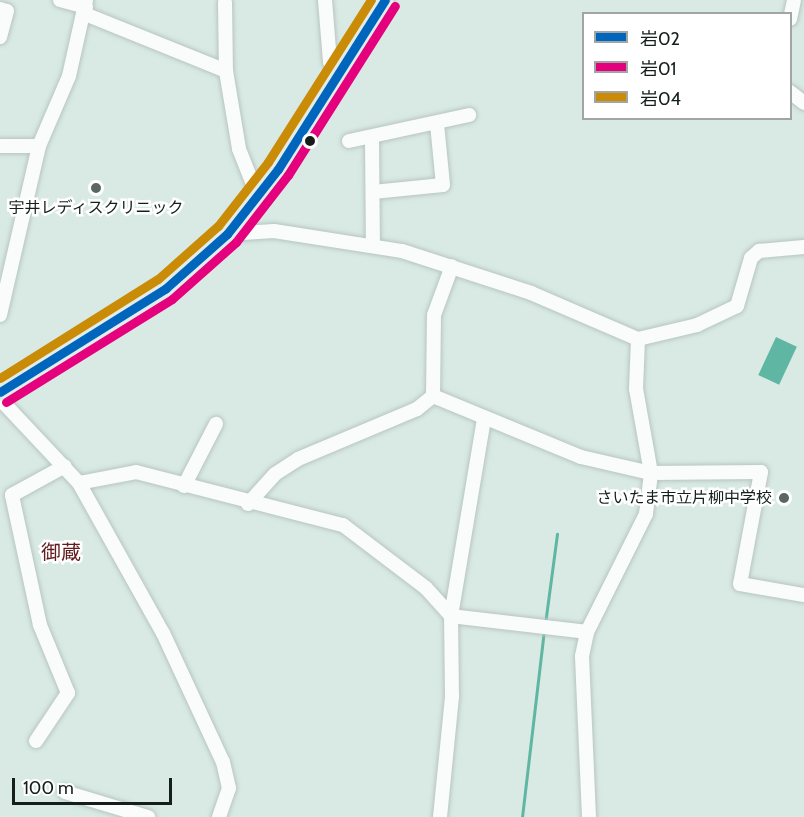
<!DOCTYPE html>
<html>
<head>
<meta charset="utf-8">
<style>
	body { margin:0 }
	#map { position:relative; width:804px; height:817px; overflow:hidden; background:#d9eae4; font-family:Cabin,"Noto Sans JP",sans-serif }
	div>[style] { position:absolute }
	.water>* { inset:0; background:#5fb6a2; transform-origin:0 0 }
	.stream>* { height:3px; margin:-1.5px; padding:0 1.5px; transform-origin:1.5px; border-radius:1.5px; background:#5fb6a2 }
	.roads { filter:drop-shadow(0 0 2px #b8c5c0) drop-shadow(0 0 2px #b8c5c0) }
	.minor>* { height:14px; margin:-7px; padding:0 7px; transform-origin:7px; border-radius:7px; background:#f9fcfb }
	.major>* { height:18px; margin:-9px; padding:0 9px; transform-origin:9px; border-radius:9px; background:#e2ece9 }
	.bus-1>* { height:9px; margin:-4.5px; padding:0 4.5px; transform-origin:4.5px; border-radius:4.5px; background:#0065bd }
	.bus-2>* { height:9px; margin:-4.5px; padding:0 4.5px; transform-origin:4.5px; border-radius:4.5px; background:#e5007d }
	.bus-3>* { height:9px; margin:-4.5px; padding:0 4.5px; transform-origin:4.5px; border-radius:4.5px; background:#ca8b06 }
	.dots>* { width:16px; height:16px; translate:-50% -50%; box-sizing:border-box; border:3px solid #fff; border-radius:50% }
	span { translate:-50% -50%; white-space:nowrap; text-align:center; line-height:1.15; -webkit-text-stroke:5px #fff; paint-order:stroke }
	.poi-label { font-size:16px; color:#141f1c }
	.right { translate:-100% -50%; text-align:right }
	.quarter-label { font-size:20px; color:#611c1d }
	.legend { position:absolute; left:582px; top:12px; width:210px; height:108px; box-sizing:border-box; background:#fff; border:2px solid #a1a5a4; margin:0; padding:8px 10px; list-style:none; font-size:18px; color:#141f1c }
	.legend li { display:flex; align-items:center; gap:12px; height:30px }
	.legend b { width:30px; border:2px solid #a1a5a4 }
	.scale { position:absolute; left:12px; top:778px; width:160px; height:27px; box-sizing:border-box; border:3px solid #141f1c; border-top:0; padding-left:8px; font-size:18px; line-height:21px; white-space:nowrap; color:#141f1c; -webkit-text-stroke:4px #fff; paint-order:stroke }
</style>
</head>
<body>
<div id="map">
	<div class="water">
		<i style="left:776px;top:337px;width:23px;height:42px;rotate:25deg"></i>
	</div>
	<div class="stream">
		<i style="left:545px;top:624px;width:91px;rotate:-82.4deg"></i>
		<i style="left:522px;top:817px;width:187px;rotate:-83.3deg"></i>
	</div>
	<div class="roads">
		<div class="minor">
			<i style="left:60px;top:0;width:27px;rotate:15deg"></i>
			<i style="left:325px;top:0;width:62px;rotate:85.4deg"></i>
			<i style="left:330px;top:62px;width:14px;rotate:36deg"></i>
			<i style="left:225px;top:2px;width:69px;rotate:89.2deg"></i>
			<i style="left:226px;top:71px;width:79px;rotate:80.5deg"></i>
			<i style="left:239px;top:149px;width:52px;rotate:68.4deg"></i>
			<i style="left:0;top:9px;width:7px;rotate:16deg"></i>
			<i style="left:7px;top:11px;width:27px;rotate:105deg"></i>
			<i style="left:85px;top:14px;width:152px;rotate:22deg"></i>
			<i style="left:790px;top:19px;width:19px;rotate:-78deg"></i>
			<i style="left:790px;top:92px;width:18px;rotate:38deg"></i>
			<i style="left:372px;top:139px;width:106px;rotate:89.5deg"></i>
			<i style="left:349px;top:141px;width:123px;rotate:-12.2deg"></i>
			<i style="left:0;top:146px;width:39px"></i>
			<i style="left:373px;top:192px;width:70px;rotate:-5.7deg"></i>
			<i style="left:443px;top:185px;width:61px;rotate:-95.6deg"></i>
			<i style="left:227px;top:234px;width:47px;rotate:-3.7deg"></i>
			<i style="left:274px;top:231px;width:130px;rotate:8.9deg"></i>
			<i style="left:402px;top:251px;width:136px;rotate:18deg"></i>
			<i style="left:531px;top:293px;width:116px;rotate:23.3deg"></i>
			<i style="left:638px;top:339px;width:61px;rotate:-13.3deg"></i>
			<i style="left:697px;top:325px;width:44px;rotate:-25.4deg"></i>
			<i style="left:737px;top:306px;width:50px;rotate:-73.7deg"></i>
			<i style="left:751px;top:258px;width:11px;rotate:-41deg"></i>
			<i style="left:759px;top:251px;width:45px;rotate:-5.1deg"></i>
			<i style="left:0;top:315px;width:173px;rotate:-77deg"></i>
			<i style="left:39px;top:146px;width:76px;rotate:-66.8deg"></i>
			<i style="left:69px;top:76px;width:78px;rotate:-77.4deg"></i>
			<i style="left:433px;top:396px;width:160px;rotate:22.4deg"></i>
			<i style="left:581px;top:457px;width:72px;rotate:12.9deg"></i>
			<i style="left:651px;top:473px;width:110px;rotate:-0.5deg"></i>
			<i style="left:761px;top:472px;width:114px;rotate:100.6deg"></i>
			<i style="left:740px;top:584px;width:65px;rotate:9.8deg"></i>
			<i style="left:433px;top:396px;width:81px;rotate:-89.3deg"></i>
			<i style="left:434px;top:315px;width:52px;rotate:-69.8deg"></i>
			<i style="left:0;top:399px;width:115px;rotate:46.8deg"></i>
			<i style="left:79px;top:483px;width:172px;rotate:60.8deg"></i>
			<i style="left:163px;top:633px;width:142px;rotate:65.1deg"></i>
			<i style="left:223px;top:762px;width:27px;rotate:77deg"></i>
			<i style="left:229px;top:788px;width:31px;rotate:109deg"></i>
			<i style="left:79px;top:483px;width:58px;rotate:-10.9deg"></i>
			<i style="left:136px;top:472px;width:214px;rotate:14.4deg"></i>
			<i style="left:343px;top:525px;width:104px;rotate:37.2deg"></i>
			<i style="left:426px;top:588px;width:38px;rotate:48deg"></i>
			<i style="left:451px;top:616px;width:137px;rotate:6.7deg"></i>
			<i style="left:184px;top:486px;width:70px;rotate:-62.7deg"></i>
			<i style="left:248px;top:504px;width:40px;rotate:-48deg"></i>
			<i style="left:275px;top:474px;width:27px;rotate:-33deg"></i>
			<i style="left:298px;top:459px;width:129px;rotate:-22.8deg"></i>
			<i style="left:417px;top:409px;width:21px;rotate:-39deg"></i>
			<i style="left:36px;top:741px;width:58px;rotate:-56.3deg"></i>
			<i style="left:68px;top:693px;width:74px;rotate:-112.4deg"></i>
			<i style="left:40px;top:625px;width:133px;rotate:-102.2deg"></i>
			<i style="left:12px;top:495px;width:60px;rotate:-28.7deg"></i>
			<i style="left:65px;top:792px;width:87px;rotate:16.8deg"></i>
			<i style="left:440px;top:817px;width:122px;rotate:-84.3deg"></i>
			<i style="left:452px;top:696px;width:80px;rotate:-90.7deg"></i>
			<i style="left:451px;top:616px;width:201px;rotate:-80.5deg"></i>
			<i style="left:589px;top:817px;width:161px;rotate:-92.5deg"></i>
			<i style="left:582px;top:656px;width:25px;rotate:-78deg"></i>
			<i style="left:587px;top:632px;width:132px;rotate:-63.4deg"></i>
			<i style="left:646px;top:514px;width:41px;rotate:-83deg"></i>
			<i style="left:651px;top:473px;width:85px;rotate:-100.1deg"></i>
			<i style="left:636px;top:389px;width:50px;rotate:-87.7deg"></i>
		</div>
		<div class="major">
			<i style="left:0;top:392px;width:195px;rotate:-32deg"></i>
			<i style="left:165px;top:289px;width:83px;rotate:-41.6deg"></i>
			<i style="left:227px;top:234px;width:83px;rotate:-51.9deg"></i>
			<i style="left:278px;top:169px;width:200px;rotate:-57.7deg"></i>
		</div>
	</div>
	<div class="bus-1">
		<i style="left:0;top:392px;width:195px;rotate:-32deg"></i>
		<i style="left:165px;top:289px;width:83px;rotate:-41.6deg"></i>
		<i style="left:227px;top:234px;width:83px;rotate:-51.9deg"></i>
		<i style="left:278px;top:169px;width:200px;rotate:-57.7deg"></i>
	</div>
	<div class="bus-2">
		<i style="left:6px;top:402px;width:195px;rotate:-31.8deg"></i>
		<i style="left:172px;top:299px;width:86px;rotate:-41.7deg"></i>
		<i style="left:236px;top:242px;width:85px;rotate:-52.2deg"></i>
		<i style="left:288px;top:175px;width:200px;rotate:-57.7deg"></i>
	</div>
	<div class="bus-3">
		<i style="left:0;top:378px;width:186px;rotate:-32.1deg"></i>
		<i style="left:158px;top:279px;width:80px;rotate:-41.5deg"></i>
		<i style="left:218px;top:226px;width:81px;rotate:-52deg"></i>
		<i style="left:268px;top:162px;width:192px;rotate:-57.6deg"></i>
	</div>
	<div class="dots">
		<i style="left:310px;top:141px;background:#141f1c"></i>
		<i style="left:96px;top:188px;background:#596662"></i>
		<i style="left:784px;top:498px;background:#596662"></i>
	</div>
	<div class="poi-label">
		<span style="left:96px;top:208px">宇井レディスクリニック</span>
		<span class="right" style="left:772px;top:498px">さいたま市立片柳中学校</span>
	</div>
	<div class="quarter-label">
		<span style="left:61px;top:552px">御蔵</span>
	</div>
	<ul class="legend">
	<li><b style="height:8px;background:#0065bd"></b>岩02</li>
	<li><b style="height:8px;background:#e5007d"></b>岩01</li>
	<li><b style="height:8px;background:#ca8b06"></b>岩04</li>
	</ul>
	<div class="scale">100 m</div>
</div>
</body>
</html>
